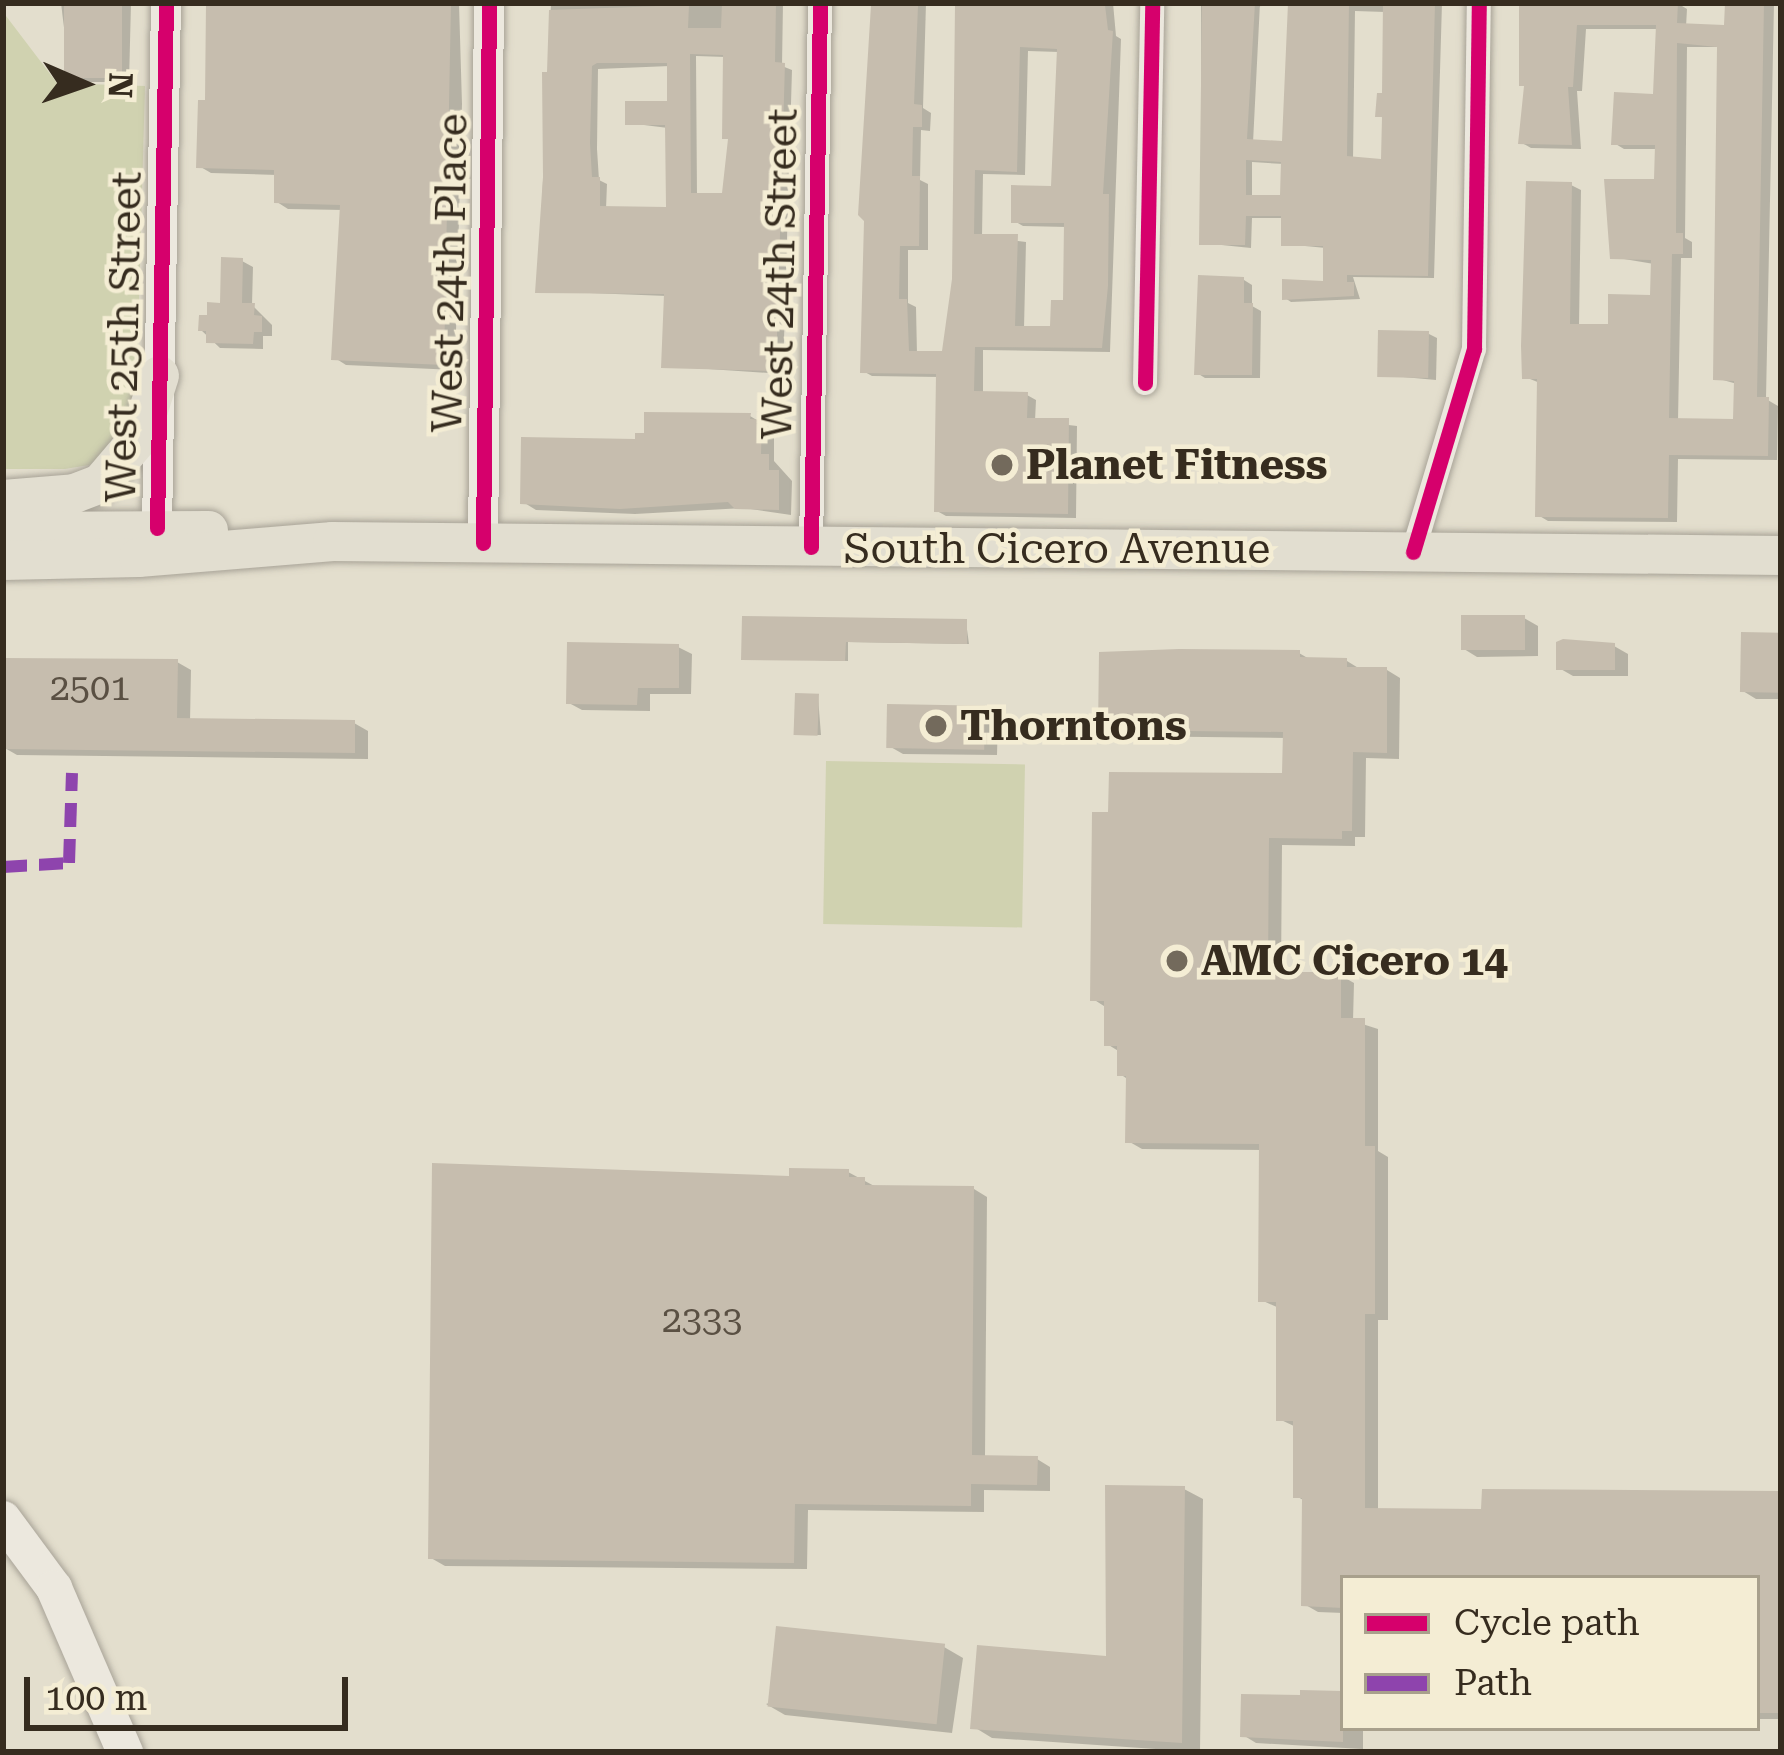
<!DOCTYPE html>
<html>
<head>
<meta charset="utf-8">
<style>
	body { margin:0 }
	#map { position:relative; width:1784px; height:1755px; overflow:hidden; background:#e3decd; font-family:"Roboto Serif",serif }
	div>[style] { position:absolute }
	.green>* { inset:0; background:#d0d2b0; transform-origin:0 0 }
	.shadow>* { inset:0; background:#0003 }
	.building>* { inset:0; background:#c6bdae; transform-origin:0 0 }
	.roads { filter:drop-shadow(0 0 3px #a8a397) drop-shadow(0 0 3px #a8a397) }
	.minor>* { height:24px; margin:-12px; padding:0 12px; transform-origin:12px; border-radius:12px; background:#ece8de }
	.tertiary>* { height:30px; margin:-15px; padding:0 15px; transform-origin:15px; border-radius:15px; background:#ece8de }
	.secondary>* { height:36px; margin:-18px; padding:0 18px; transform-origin:18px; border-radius:18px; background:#ece8de }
	.primary>* { height:39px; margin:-19.5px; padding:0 19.5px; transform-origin:19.5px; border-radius:19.5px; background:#e2ded0 }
	.quiet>* { height:12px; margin-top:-6px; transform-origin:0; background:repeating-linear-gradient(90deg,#8e44ad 0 24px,transparent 0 36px) }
	.cycleway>* { height:15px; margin:-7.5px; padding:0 7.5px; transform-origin:7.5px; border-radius:7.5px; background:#d6006c }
	.dots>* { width:33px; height:33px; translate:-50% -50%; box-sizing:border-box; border:6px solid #f4edd4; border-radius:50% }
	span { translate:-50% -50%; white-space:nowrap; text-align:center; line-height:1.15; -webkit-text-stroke:9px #f4edd4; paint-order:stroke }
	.number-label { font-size:36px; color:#5a5043 }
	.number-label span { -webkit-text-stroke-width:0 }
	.street-label { font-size:42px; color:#362c1f }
	.poi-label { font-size:42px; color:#362c1f; font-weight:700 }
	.left { translate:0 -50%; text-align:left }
	.frame { position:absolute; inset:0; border:6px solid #362c1f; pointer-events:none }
	.legend { position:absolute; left:1340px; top:1575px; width:420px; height:156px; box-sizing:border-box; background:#f4edd4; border:3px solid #a8a08c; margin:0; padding:15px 21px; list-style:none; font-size:36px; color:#362c1f }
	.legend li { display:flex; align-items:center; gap:24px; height:60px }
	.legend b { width:60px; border:3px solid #a8a08c }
	.north { position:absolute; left:24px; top:24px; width:120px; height:120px; -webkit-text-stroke:9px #f4edd4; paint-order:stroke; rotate:92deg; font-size:33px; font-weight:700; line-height:48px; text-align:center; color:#362c1f }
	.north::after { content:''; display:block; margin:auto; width:42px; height:54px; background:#362c1f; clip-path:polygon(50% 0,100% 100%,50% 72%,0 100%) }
	.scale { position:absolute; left:24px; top:1677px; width:324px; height:54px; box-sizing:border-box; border:6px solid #362c1f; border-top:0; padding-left:15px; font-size:36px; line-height:42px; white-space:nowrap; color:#362c1f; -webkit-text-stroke:9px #f4edd4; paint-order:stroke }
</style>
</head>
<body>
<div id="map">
	<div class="green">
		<i style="clip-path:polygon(3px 12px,57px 83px,145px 86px,136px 410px,125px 416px,106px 454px,89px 465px,65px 469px,3px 469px)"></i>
		<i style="left:826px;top:761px;width:199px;height:163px;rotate:1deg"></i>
	</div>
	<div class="shadow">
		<i style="clip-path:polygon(61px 3px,131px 3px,129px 82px,78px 82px,70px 77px)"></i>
		<i style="clip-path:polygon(208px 3px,459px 3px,462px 104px,455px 370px,346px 365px,335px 358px,343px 210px,288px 209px,277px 202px,277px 175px,211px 173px,199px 166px,208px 103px)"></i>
		<i style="clip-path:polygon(evenodd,551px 3px,783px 3px,782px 66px,792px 70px,783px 374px,664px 366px,667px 296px,538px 291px,551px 3px,696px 56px,726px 57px,731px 141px,725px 196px,697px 196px,696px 56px,551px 3px,670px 66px,669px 104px,628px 123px,668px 128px,669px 210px,606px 209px,607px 184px,599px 180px,597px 149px,598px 69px,670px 66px)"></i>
		<i style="clip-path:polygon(evenodd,874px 3px,1026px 3px,1026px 10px,1054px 10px,1054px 3px,1113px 3px,1116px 36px,1121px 39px,1110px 352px,983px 350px,983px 394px,1027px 395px,1036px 400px,1035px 421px,1077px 426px,1076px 518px,946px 516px,937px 511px,939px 377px,872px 376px,863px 371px,874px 3px,926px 3px,958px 4px,955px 279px,944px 354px,917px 354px,916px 307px,908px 303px,908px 250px,928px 250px,928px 184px,920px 180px,921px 130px,930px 131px,931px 113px,923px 108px,926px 3px,874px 3px,1028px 51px,1059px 52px,1054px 189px,1014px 221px,1023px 226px,1067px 227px,1066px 303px,1053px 329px,1024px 329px,1026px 242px,982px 237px,983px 174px,1025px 175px,1028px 51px)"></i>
		<i style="clip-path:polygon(evenodd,1201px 3px,1260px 3px,1253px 143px,1284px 144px,1291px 3px,1442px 3px,1434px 278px,1353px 277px,1360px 299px,1291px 302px,1285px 298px,1326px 284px,1326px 248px,1284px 244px,1284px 218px,1252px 218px,1251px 248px,1202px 243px,1201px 3px,1355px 11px,1385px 12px,1385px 96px,1378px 115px,1385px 119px,1384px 162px,1353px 160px,1355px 11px,1201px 3px,1252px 162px,1284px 164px,1283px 198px,1252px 198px,1252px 162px)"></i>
		<i style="clip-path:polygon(evenodd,1532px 3px,1677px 3px,1687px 9px,1686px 27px,1727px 28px,1728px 3px,1774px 3px,1766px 399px,1778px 406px,1777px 460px,1678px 459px,1677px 522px,1548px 521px,1538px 515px,1540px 383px,1525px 377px,1571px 185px,1581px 190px,1579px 327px,1611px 327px,1653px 298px,1654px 264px,1612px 257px,1657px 182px,1658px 149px,1624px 149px,1614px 143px,1656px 97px,1658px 29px,1586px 29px,1582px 91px,1577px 91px,1581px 149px,1531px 148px,1522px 143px,1532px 3px,1687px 47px,1719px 47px,1716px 378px,1737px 384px,1736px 422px,1678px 421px,1681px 258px,1692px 258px,1692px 242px,1685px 238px,1687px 47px)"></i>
		<i style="clip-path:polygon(242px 261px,253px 267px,252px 305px,272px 325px,272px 336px,263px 336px,263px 349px,220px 348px,201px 330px,223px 306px)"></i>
		<i style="clip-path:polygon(1244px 280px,1252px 285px,1252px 306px,1261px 311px,1260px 378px,1205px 378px,1197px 373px)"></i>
		<i style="clip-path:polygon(1429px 334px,1437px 338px,1436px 380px,1381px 375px)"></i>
		<i style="clip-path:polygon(750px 416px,774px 430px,774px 461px,792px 481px,791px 515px,744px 508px,635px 514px,536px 510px,523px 502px,638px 442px)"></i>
		<i style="clip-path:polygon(1524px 618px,1538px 626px,1538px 656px,1477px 657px,1464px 649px)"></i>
		<i style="clip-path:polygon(966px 622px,969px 644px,848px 642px,848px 661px,744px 658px)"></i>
		<i style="clip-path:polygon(1781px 636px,1781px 699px,1756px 699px,1743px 691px)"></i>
		<i style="clip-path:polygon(1614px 646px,1628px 654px,1628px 676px,1573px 676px,1559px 668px)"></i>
		<i style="clip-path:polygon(678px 647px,692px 654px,691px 694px,650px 694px,650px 711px,582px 710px,569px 703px)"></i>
		<i style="clip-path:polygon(1299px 653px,1311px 660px,1347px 661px,1360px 669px,1387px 670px,1400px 678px,1399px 759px,1366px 758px,1365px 837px,1355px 837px,1355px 846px,1282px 845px,1281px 975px,1340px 975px,1354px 983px,1353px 1021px,1378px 1029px,1378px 1151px,1388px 1157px,1388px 1320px,1378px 1320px,1378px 1511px,1484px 1512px,1781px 1494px,1781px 1719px,1757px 1719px,1757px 1578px,1343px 1578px,1343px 1613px,1318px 1612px,1304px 1604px,1305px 1501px,1296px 1496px,1296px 1427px,1279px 1419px,1279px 1308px,1261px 1300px,1262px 1150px,1142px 1149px,1128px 1141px,1129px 1080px,1120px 1074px,1120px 1052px,1107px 1044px,1107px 1008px,1093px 999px,1285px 776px,1286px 738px,1114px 736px,1101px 728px)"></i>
		<i style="clip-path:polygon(177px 662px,191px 670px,190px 722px,354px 723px,368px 731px,368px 759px,17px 755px,3px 747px)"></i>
		<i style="clip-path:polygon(818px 697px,821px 735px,801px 735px,798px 733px)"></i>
		<i style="clip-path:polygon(984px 708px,998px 716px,997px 755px,903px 754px,889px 746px)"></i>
		<i style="clip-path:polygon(848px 1172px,878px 1188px,974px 1189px,987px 1197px,985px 1458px,1037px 1459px,1050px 1467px,1050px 1491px,984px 1490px,984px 1512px,808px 1510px,807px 1569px,445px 1566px,431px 1558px,792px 1179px)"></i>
		<i style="clip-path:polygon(1184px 1489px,1203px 1499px,1200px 1752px,992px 1738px,974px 1727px,1109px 1660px)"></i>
		<i style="clip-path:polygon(944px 1647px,963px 1658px,952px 1733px,785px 1715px,766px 1704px)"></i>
		<i style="clip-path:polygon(1363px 1728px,1363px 1749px,1256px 1743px,1243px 1735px)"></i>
	</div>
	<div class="building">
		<i style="left:64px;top:3px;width:58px;height:75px"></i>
		<i style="clip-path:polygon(206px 3px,451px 3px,444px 365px,331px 360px,340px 205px,274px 203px,274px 170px,196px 168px,198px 100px,205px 100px)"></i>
		<i style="clip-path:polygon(evenodd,722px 3px,776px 3px,775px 62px,785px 63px,776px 371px,661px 368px,664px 294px,535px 293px,543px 177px,542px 72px,547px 72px,549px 10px,689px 5px,688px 28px,721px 28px,722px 3px,690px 54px,723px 55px,722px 139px,728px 139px,722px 193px,691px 193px,690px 54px,722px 3px,597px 63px,667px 63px,667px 101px,625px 101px,625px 125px,665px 125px,666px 207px,600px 206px,600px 177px,592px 177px,590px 143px,592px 66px,597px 63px)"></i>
		<i style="clip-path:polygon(evenodd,1202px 3px,1255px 3px,1247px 139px,1282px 141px,1288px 3px,1349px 3px,1347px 156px,1381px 159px,1382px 117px,1375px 117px,1377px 93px,1382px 93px,1383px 3px,1435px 3px,1428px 276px,1347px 275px,1347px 282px,1354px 282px,1354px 296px,1282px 300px,1282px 279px,1323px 281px,1323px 246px,1281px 246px,1281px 216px,1246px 216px,1245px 245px,1199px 245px,1202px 3px,1246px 160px,1281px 162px,1280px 195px,1246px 195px,1246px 160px)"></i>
		<i style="clip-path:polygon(evenodd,1678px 3px,1677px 23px,1724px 25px,1725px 3px,1764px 3px,1757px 397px,1769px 397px,1768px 456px,1669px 455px,1668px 518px,1535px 517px,1537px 379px,1522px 379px,1521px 346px,1526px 181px,1572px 182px,1570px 324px,1608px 324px,1608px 294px,1650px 295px,1651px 260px,1610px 259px,1604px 179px,1654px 179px,1655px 145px,1611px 145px,1614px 92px,1653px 94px,1656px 25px,1577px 25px,1573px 87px,1568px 87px,1572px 145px,1518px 144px,1524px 86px,1519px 86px,1519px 4px,1678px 3px,1677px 43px,1717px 47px,1713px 380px,1734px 381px,1733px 419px,1669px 418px,1672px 254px,1683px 254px,1683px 233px,1676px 233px,1677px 43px)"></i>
		<i style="clip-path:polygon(evenodd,1051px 4px,1105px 5px,1108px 30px,1113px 31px,1103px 194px,1109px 194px,1108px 286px,1102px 348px,975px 347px,974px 391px,1028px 392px,1027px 418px,1069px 418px,1068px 514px,934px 512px,936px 374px,860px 373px,864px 221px,858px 215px,871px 5px,918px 6px,914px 104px,922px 105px,922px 127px,913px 127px,912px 176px,920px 176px,919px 246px,900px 246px,899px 299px,907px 299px,909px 351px,942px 351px,952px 279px,955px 5px,1051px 4px,1020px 47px,1057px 49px,1051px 186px,1011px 185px,1011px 223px,1064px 223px,1063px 300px,1051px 300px,1050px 326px,1015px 326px,1018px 234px,974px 234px,975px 170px,1017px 172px,1020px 47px)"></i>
		<i style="clip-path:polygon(221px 257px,243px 258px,242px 303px,255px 303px,254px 315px,262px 316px,262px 332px,254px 332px,253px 344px,206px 343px,206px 331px,198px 331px,199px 315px,207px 315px,207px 302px,220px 303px)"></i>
		<i style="clip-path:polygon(1198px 275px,1244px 277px,1244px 303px,1253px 303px,1252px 375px,1194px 375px)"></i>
		<i style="left:1378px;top:330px;width:51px;height:47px;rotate:1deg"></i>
		<i style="clip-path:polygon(644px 412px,751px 413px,750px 419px,762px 420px,761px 454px,769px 454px,769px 470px,779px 470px,779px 510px,735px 509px,728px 502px,620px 509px,520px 504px,521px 437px,635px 439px,635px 433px,644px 433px)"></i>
		<i style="left:1461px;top:615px;width:64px;height:35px"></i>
		<i style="clip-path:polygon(742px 616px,967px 619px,967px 644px,846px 642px,845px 661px,741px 660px)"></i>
		<i style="left:1741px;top:632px;width:40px;height:60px;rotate:1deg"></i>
		<i style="clip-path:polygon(1563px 639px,1615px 643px,1615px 670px,1556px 670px,1556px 642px)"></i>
		<i style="clip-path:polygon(567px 642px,679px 644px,679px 688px,638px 688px,637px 705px,566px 704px)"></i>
		<i style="clip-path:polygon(1179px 649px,1300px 650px,1300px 657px,1347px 658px,1347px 667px,1387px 667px,1387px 753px,1353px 752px,1352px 831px,1342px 831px,1342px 839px,1269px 838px,1268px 972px,1341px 972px,1341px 1018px,1365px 1018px,1365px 1146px,1375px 1146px,1375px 1314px,1365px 1314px,1365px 1508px,1481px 1509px,1482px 1489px,1781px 1491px,1781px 1713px,1757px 1713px,1757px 1578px,1343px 1578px,1343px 1608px,1301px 1606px,1302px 1498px,1293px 1498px,1293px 1421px,1276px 1421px,1276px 1302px,1258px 1302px,1259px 1144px,1125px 1143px,1126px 1076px,1117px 1076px,1117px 1046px,1104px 1046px,1104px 1001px,1090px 1001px,1092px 812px,1108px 812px,1109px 772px,1282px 773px,1283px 732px,1098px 730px,1099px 652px)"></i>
		<i style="clip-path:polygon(3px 658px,178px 659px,177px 718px,355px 720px,355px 753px,3px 749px)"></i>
		<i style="left:795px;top:693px;width:24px;height:42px;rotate:2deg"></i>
		<i style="left:887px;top:704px;width:98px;height:44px;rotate:1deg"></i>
		<i style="clip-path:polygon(432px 1163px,789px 1176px,789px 1168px,849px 1169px,849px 1177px,865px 1177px,865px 1185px,974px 1186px,972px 1455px,1038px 1456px,1037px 1485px,971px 1484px,971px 1506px,795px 1504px,794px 1563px,428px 1559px)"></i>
		<i style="clip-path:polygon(1105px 1485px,1185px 1486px,1182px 1743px,970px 1729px,977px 1645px,1106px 1656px)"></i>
		<i style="left:776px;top:1626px;width:170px;height:81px;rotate:6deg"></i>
		<i style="clip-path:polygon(1300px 1690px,1343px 1691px,1343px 1742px,1240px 1737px,1241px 1694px,1300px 1695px)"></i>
	</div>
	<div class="roads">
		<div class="minor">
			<i style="left:1145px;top:383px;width:380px;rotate:-88.9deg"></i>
			<i style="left:811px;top:547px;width:544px;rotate:-89.05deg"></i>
			<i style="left:1413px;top:552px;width:212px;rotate:-73.3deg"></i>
			<i style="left:1474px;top:349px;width:346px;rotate:-89.2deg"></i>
		</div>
		<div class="tertiary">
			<i style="left:157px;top:528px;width:525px;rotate:-89.02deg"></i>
			<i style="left:483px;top:543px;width:540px;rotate:-89.36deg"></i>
		</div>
		<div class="secondary">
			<i style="left:3px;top:1519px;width:86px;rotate:53.5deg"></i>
			<i style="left:54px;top:1588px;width:179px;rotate:66.6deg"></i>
		</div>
		<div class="primary">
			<i style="left:3px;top:499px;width:71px;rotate:-4.8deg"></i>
			<i style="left:74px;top:493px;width:28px;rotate:-21deg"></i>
			<i style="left:100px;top:483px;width:60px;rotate:-49.7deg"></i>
			<i style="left:139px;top:437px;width:65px;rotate:-72.1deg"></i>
			<i style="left:3px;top:531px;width:205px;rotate:-0.3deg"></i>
			<i style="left:3px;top:560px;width:135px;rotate:-1.3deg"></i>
			<i style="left:138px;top:557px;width:195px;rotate:-4.7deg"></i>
			<i style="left:332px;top:541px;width:1449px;rotate:0.55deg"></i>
		</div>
	</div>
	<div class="quiet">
		<i style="left:3px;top:867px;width:66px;rotate:-3.5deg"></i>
		<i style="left:69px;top:863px;width:90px;rotate:-88.1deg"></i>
	</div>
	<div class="cycleway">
		<i style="left:1145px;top:383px;width:380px;rotate:-88.9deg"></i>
		<i style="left:157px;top:528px;width:525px;rotate:-89.02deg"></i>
		<i style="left:483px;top:543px;width:540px;rotate:-89.36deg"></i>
		<i style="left:811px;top:547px;width:544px;rotate:-89.05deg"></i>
		<i style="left:1413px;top:552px;width:212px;rotate:-73.3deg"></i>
		<i style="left:1474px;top:349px;width:346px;rotate:-89.2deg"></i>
	</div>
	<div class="dots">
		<i style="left:1002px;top:465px;background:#736a5c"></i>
		<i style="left:936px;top:726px;background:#736a5c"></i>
		<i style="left:1177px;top:961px;background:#736a5c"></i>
	</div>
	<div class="number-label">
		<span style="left:90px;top:689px">2501</span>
		<span style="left:702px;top:1321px">2333</span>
	</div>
	<div class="street-label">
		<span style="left:450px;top:273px;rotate:-89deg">West 24th Place</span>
		<span style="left:780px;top:274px;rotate:-89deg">West 24th Street</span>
		<span style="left:124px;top:337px;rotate:-89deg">West 25th Street</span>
		<span style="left:1057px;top:549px">South Cicero Avenue</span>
	</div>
	<div class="poi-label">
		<span class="left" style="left:1026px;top:465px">Planet Fitness</span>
		<span class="left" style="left:960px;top:726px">Thorntons</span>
		<span class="left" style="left:1201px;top:961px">AMC Cicero 14</span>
	</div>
	<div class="frame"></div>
	<ul class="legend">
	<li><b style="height:15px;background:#d6006c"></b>Cycle path</li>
	<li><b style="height:15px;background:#8e44ad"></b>Path</li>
	</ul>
	<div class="north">N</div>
	<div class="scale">100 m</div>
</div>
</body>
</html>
